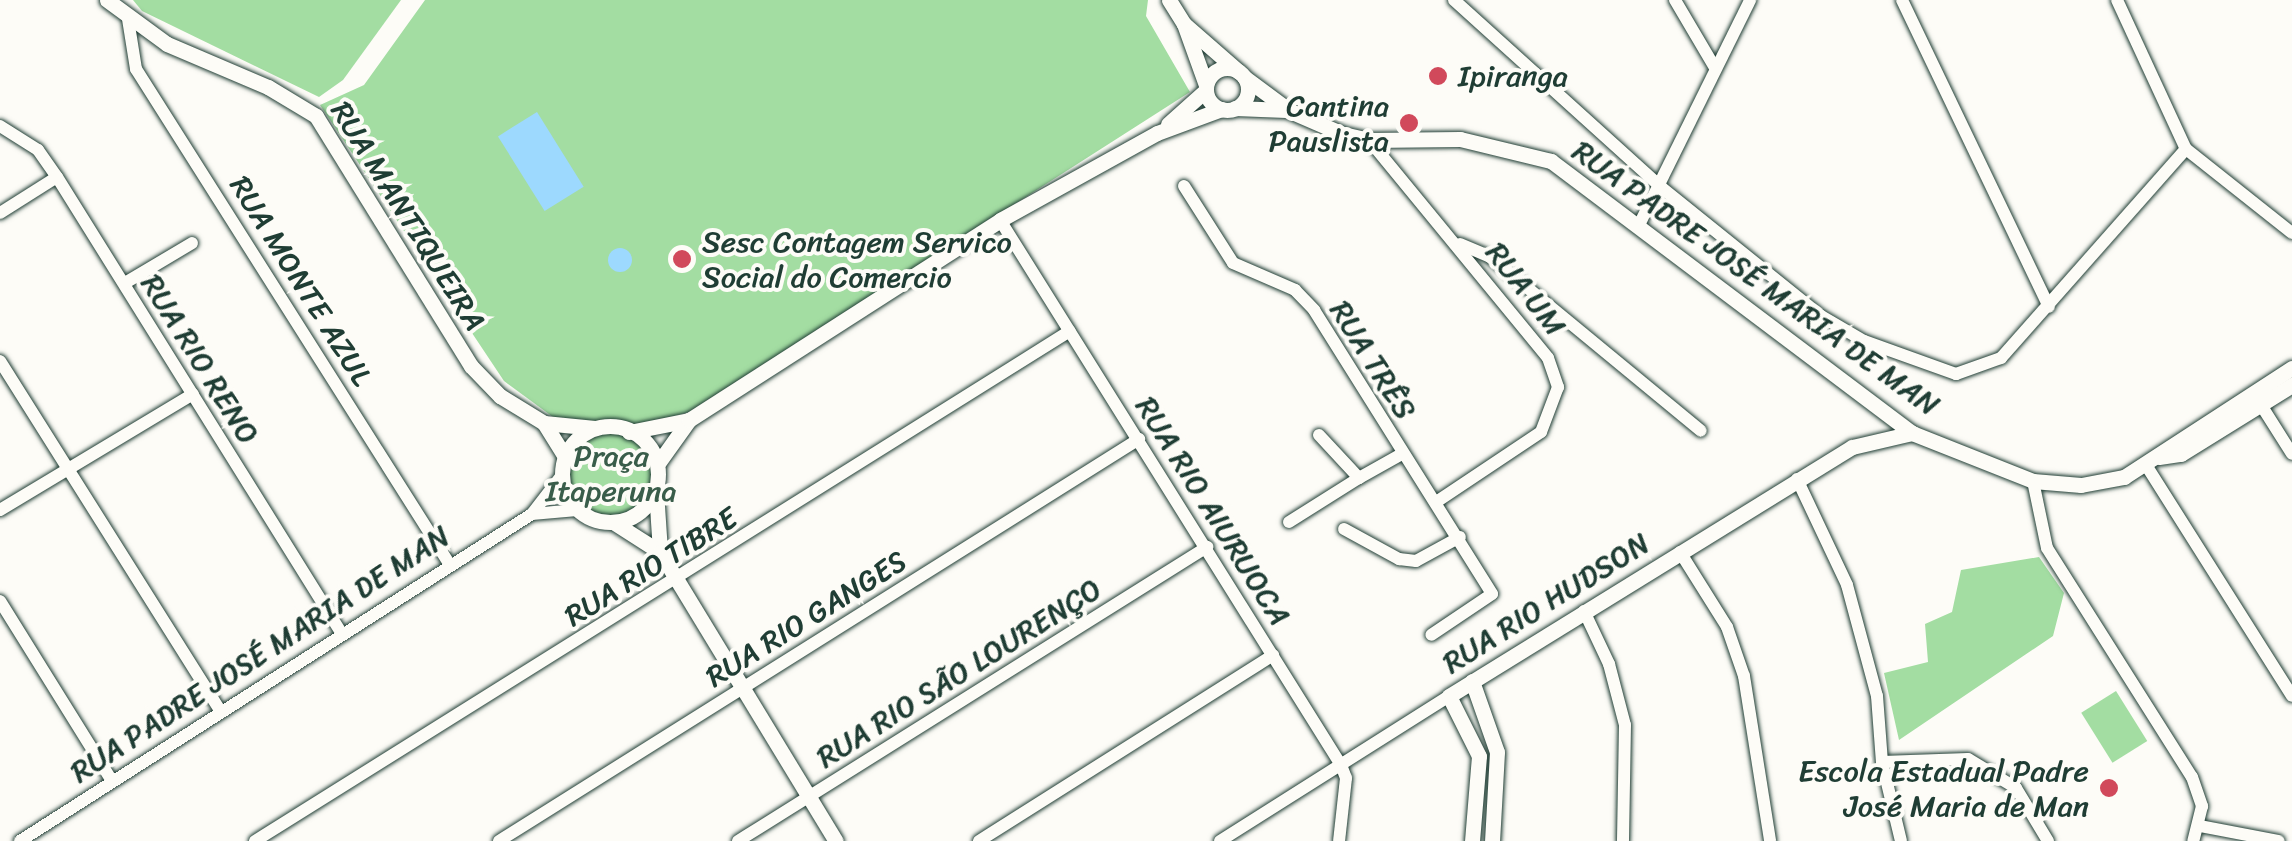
<!DOCTYPE html>
<html>
<head>
<meta charset="utf-8">
<style>
	body { margin:0 }
	#map { position:relative; width:2292px; height:841px; overflow:hidden; background:#fdfcf7; font-family:Sriracha,sans-serif }
	div>[style] { position:absolute }
	.green>* { inset:0; background:#a3dda2; transform-origin:0 0 }
	.round { border-radius:50% }
	.water>* { inset:0; background:#9dd9fe; transform-origin:0 0 }
	.roads { filter:drop-shadow(0 0 2px #1f3d34) drop-shadow(0 0 2px #1f3d34) }
	.minor>* { height:12px; margin:-6px; padding:0 6px; transform-origin:6px; border-radius:6px; background:#fdfcf7 }
	.tertiary>* { height:15px; margin:-7.5px; padding:0 7.5px; transform-origin:7.5px; border-radius:7.5px; background:#fdfcf7 }
	.tertiary>.ring { margin:-7.5px; padding:0; box-sizing:content-box; background:none; border:15px solid #fdfcf7; border-radius:50% }
	.dots>* { width:28px; height:28px; translate:-50% -50%; box-sizing:border-box; border:5px solid #fdfcf7; border-radius:50% }
	span { translate:-50% -50%; white-space:nowrap; text-align:center; line-height:1.15; -webkit-text-stroke:8px #fdfcf7; paint-order:stroke }
	.poi-label { font-size:30px; color:#1f3d34 }
	.left { translate:0 -50%; text-align:left }
	.right { translate:-100% -50%; text-align:right }
	.street-label { font-size:30px; color:#1f3d34 }
	.park-label { font-size:30px; color:#395d4a }
</style>
</head>
<body>
<div id="map">
	<div class="green">
		<i style="clip-path:polygon(133px 0,401px 0,343px 80px,319px 97px,142px 11px)"></i>
		<i style="clip-path:polygon(425px 0,1148px 0,1146px 16px,1190px 92px,689px 412px,633px 427px,553px 417px,504px 381px,320px 105px,364px 85px)"></i>
		<i class="round" style="left:570px;top:433px;width:82px;height:82px"></i>
		<i style="clip-path:polygon(2039px 557px,2064px 593px,2053px 636px,1899px 740px,1884px 673px,1928px 662px,1925px 624px,1952px 612px,1961px 570px)"></i>
		<i style="left:2116px;top:691px;width:59px;height:41px;rotate:58deg"></i>
	</div>
	<div class="water">
		<i style="left:537px;top:112px;width:88px;height:46px;rotate:58deg"></i>
		<i class="round" style="left:608px;top:248px;width:24px;height:24px"></i>
	</div>
	<div class="roads">
		<div class="minor">
			<i style="left:1454px;top:0;width:280px;rotate:42.1deg"></i>
			<i style="left:1662px;top:188px;width:204px;rotate:38.8deg"></i>
			<i style="left:1821px;top:316px;width:50px;rotate:30.2deg"></i>
			<i style="left:1864px;top:341px;width:98px;rotate:19.7deg"></i>
			<i style="left:1956px;top:374px;width:48px;rotate:-19.6deg"></i>
			<i style="left:2001px;top:358px;width:279px;rotate:-48.5deg"></i>
			<i style="left:1675px;top:0;width:79px;rotate:59.5deg"></i>
			<i style="left:1902px;top:0;width:340px;rotate:64.4deg"></i>
			<i style="left:2117px;top:0;width:164px;rotate:65.2deg"></i>
			<i style="left:2186px;top:149px;width:135px;rotate:38.4deg"></i>
			<i style="left:128px;top:19px;width:51px;rotate:80.9deg"></i>
			<i style="left:136px;top:69px;width:587px;rotate:57.66deg"></i>
			<i style="left:0;top:126px;width:45px;rotate:32.3deg"></i>
			<i style="left:38px;top:150px;width:33px;rotate:55deg"></i>
			<i style="left:57px;top:177px;width:539px;rotate:58.05deg"></i>
			<i style="left:1369px;top:140px;width:282px;rotate:50.6deg"></i>
			<i style="left:1548px;top:358px;width:31px;rotate:71deg"></i>
			<i style="left:1558px;top:387px;width:48px;rotate:110.7deg"></i>
			<i style="left:1541px;top:432px;width:126px;rotate:146.3deg"></i>
			<i style="left:1184px;top:186px;width:91px;rotate:57.5deg"></i>
			<i style="left:1233px;top:263px;width:68px;rotate:23.5deg"></i>
			<i style="left:1295px;top:290px;width:28px;rotate:46deg"></i>
			<i style="left:1314px;top:310px;width:335px;rotate:57.9deg"></i>
			<i style="left:1492px;top:594px;width:73px;rotate:146.1deg"></i>
			<i style="left:0;top:213px;width:67px;rotate:-32.3deg"></i>
			<i style="left:1000px;top:220px;width:643px;rotate:57.97deg"></i>
			<i style="left:1341px;top:765px;width:14px;rotate:69deg"></i>
			<i style="left:1346px;top:778px;width:63px;rotate:96.3deg"></i>
			<i style="left:1640px;top:223px;width:249px;rotate:-63.7deg"></i>
			<i style="left:1460px;top:244px;width:33px;rotate:23deg"></i>
			<i style="left:1490px;top:257px;width:273px;rotate:39.5deg"></i>
			<i style="left:125px;top:283px;width:78px;rotate:-30.8deg"></i>
			<i style="left:0;top:361px;width:415px;rotate:57.8deg"></i>
			<i style="left:2256px;top:397px;width:67px;rotate:57.7deg"></i>
			<i style="left:1319px;top:435px;width:59px;rotate:47.1deg"></i>
			<i style="left:1359px;top:478px;width:49px;rotate:-29.2deg"></i>
			<i style="left:2146px;top:465px;width:273px;rotate:57.7deg"></i>
			<i style="left:1797px;top:479px;width:117px;rotate:64.7deg"></i>
			<i style="left:1847px;top:585px;width:115px;rotate:74.9deg"></i>
			<i style="left:1877px;top:696px;width:66px;rotate:85.7deg"></i>
			<i style="left:1882px;top:762px;width:81px;rotate:76.5deg"></i>
			<i style="left:2033px;top:481px;width:68px;rotate:78.2deg"></i>
			<i style="left:2047px;top:548px;width:271px;rotate:57.7deg"></i>
			<i style="left:2192px;top:777px;width:31px;rotate:71deg"></i>
			<i style="left:2202px;top:806px;width:36px;rotate:104deg"></i>
			<i style="left:0;top:510px;width:225px;rotate:-31deg"></i>
			<i style="left:532px;top:514px;width:45px;rotate:-5.1deg"></i>
			<i style="left:1289px;top:522px;width:83px;rotate:-32.2deg"></i>
			<i style="left:1344px;top:529px;width:63px;rotate:28.6deg"></i>
			<i style="left:1399px;top:559px;width:17px;rotate:7deg"></i>
			<i style="left:1416px;top:561px;width:50px;rotate:-28.6deg"></i>
			<i style="left:1680px;top:552px;width:89px;rotate:57.9deg"></i>
			<i style="left:1727px;top:627px;width:52px;rotate:70.9deg"></i>
			<i style="left:1744px;top:676px;width:167px;rotate:81deg"></i>
			<i style="left:0;top:601px;width:212px;rotate:58.1deg"></i>
			<i style="left:1584px;top:611px;width:59px;rotate:64.7deg"></i>
			<i style="left:1609px;top:664px;width:63px;rotate:75.3deg"></i>
			<i style="left:1625px;top:725px;width:116px;rotate:91deg"></i>
			<i style="left:1882px;top:762px;width:86px;rotate:-2deg"></i>
			<i style="left:1968px;top:759px;width:56px;rotate:31.1deg"></i>
			<i style="left:2016px;top:788px;width:62px;rotate:58.9deg"></i>
			<i style="left:2200px;top:826px;width:80px;rotate:10.8deg"></i>
			<i style="left:20px;top:841px;width:608px;rotate:-32.57deg"></i>
			<i style="left:532px;top:514px;width:49px;rotate:-52.4deg"></i>
			<i style="left:255px;top:841px;width:961px;rotate:-32.04deg"></i>
			<i style="left:499px;top:841px;width:756px;rotate:-32.13deg"></i>
			<i style="left:738px;top:841px;width:554px;rotate:-32.08deg"></i>
			<i style="left:979px;top:841px;width:348px;rotate:-32.3deg"></i>
			<i style="left:1220px;top:841px;width:271px;rotate:-32.3deg"></i>
		</div>
		<div class="tertiary">
			<i style="left:107px;top:0;width:74px;rotate:36.3deg"></i>
			<i style="left:167px;top:44px;width:110px;rotate:23.1deg"></i>
			<i style="left:268px;top:87px;width:56px;rotate:31.1deg"></i>
			<i style="left:316px;top:116px;width:294px;rotate:58.2deg"></i>
			<i style="left:471px;top:366px;width:42px;rotate:46deg"></i>
			<i style="left:500px;top:396px;width:52px;rotate:31.5deg"></i>
			<i style="left:544px;top:423px;width:51px;rotate:5.6deg"></i>
			<i style="left:1169px;top:0;width:28px;rotate:58deg"></i>
			<i style="left:1184px;top:24px;width:73px;rotate:41.1deg"></i>
			<i style="left:1184px;top:24px;width:65px;rotate:70.2deg"></i>
			<i class="ring" style="left:1206px;top:68px;width:27px;height:27px"></i>
			<i style="left:1244px;top:77px;width:57px;rotate:36.5deg"></i>
			<i style="left:1290px;top:111px;width:58px;rotate:23.5deg"></i>
			<i style="left:1343px;top:134px;width:27px;rotate:13deg"></i>
			<i style="left:1369px;top:140px;width:91px;rotate:-0.6deg"></i>
			<i style="left:1460px;top:139px;width:94px;rotate:13.6deg"></i>
			<i style="left:1551px;top:161px;width:452px;rotate:37deg"></i>
			<i style="left:1912px;top:433px;width:130px;rotate:21.6deg"></i>
			<i style="left:2033px;top:481px;width:48px;rotate:4.8deg"></i>
			<i style="left:2081px;top:485px;width:44px;rotate:-10.5deg"></i>
			<i style="left:2124px;top:477px;width:200px;rotate:-33deg"></i>
			<i style="left:1235px;top:108px;width:51px;rotate:2.2deg"></i>
			<i style="left:1168px;top:124px;width:51px;rotate:-41.8deg"></i>
			<i style="left:544px;top:423px;width:40px;rotate:58deg"></i>
			<i class="ring" style="left:562px;top:426px;width:81px;height:81px"></i>
			<i style="left:629px;top:432px;width:61px;rotate:-11.3deg"></i>
			<i style="left:2159px;top:457px;width:22px;rotate:-8deg"></i>
			<i style="left:2181px;top:454px;width:131px;rotate:-31.9deg"></i>
			<i style="left:659px;top:462px;width:52px;rotate:-54.5deg"></i>
			<i style="left:689px;top:420px;width:370px;rotate:-32.7deg"></i>
			<i style="left:1000px;top:220px;width:179px;rotate:-29deg"></i>
			<i style="left:1157px;top:133px;width:69px;rotate:-20.3deg"></i>
			<i style="left:656px;top:491px;width:61px;rotate:86.2deg"></i>
			<i style="left:613px;top:522px;width:56px;rotate:32.6deg"></i>
			<i style="left:660px;top:552px;width:338px;rotate:58.7deg"></i>
			<i style="left:1472px;top:681px;width:75px;rotate:70.6deg"></i>
			<i style="left:1497px;top:752px;width:89px;rotate:93.2deg"></i>
			<i style="left:1472px;top:841px;width:85px;rotate:-85.3deg"></i>
			<i style="left:1479px;top:756px;width:67px;rotate:-116.6deg"></i>
			<i style="left:1449px;top:696px;width:474px;rotate:-31.7deg"></i>
			<i style="left:1852px;top:447px;width:62px;rotate:-13.1deg"></i>
		</div>
	</div>
	<div class="dots">
		<i style="left:1438px;top:76px;background:#d1495b"></i>
		<i style="left:1409px;top:123px;background:#d1495b"></i>
		<i style="left:682px;top:259px;background:#d1495b"></i>
		<i style="left:2109px;top:788px;background:#d1495b"></i>
	</div>
	<div class="poi-label">
		<span class="left" style="left:1458px;top:76px">Ipiranga</span>
		<span class="right" style="left:1389px;top:123px">Cantina<br>Pauslista</span>
		<span class="left" style="left:702px;top:259px">Sesc Contagem Servico<br>Social do Comercio</span>
		<span class="right" style="left:2089px;top:788px">Escola Estadual Padre<br>José Maria de Man</span>
	</div>
	<div class="street-label">
		<span style="left:408px;top:216px;rotate:58deg">RUA MANTIQUEIRA</span>
		<span style="left:1756px;top:278px;rotate:36deg">RUA PADRE JOSÉ MARIA DE MAN</span>
		<span style="left:301px;top:281px;rotate:58deg">RUA MONTE AZUL</span>
		<span style="left:1526px;top:289px;rotate:52deg">RUA UM</span>
		<span style="left:200px;top:359px;rotate:58deg">RUA RIO RENO</span>
		<span style="left:1373px;top:360px;rotate:58deg">RUA TRÊS</span>
		<span style="left:1213px;top:511px;rotate:58deg">RUA RIO AIURUOCA</span>
		<span style="left:651px;top:567px;rotate:-32deg">RUA RIO TIBRE</span>
		<span style="left:1546px;top:603px;rotate:-32deg">RUA RIO HUDSON</span>
		<span style="left:806px;top:619px;rotate:-32deg">RUA RIO GANGES</span>
		<span style="left:260px;top:654px;rotate:-33deg">RUA PADRE JOSÉ MARIA DE MAN</span>
		<span style="left:959px;top:673px;rotate:-32deg">RUA RIO SÃO LOURENÇO</span>
	</div>
	<div class="park-label">
		<span style="left:611px;top:473px">Praça<br>Itaperuna</span>
	</div>
</div>
</body>
</html>
